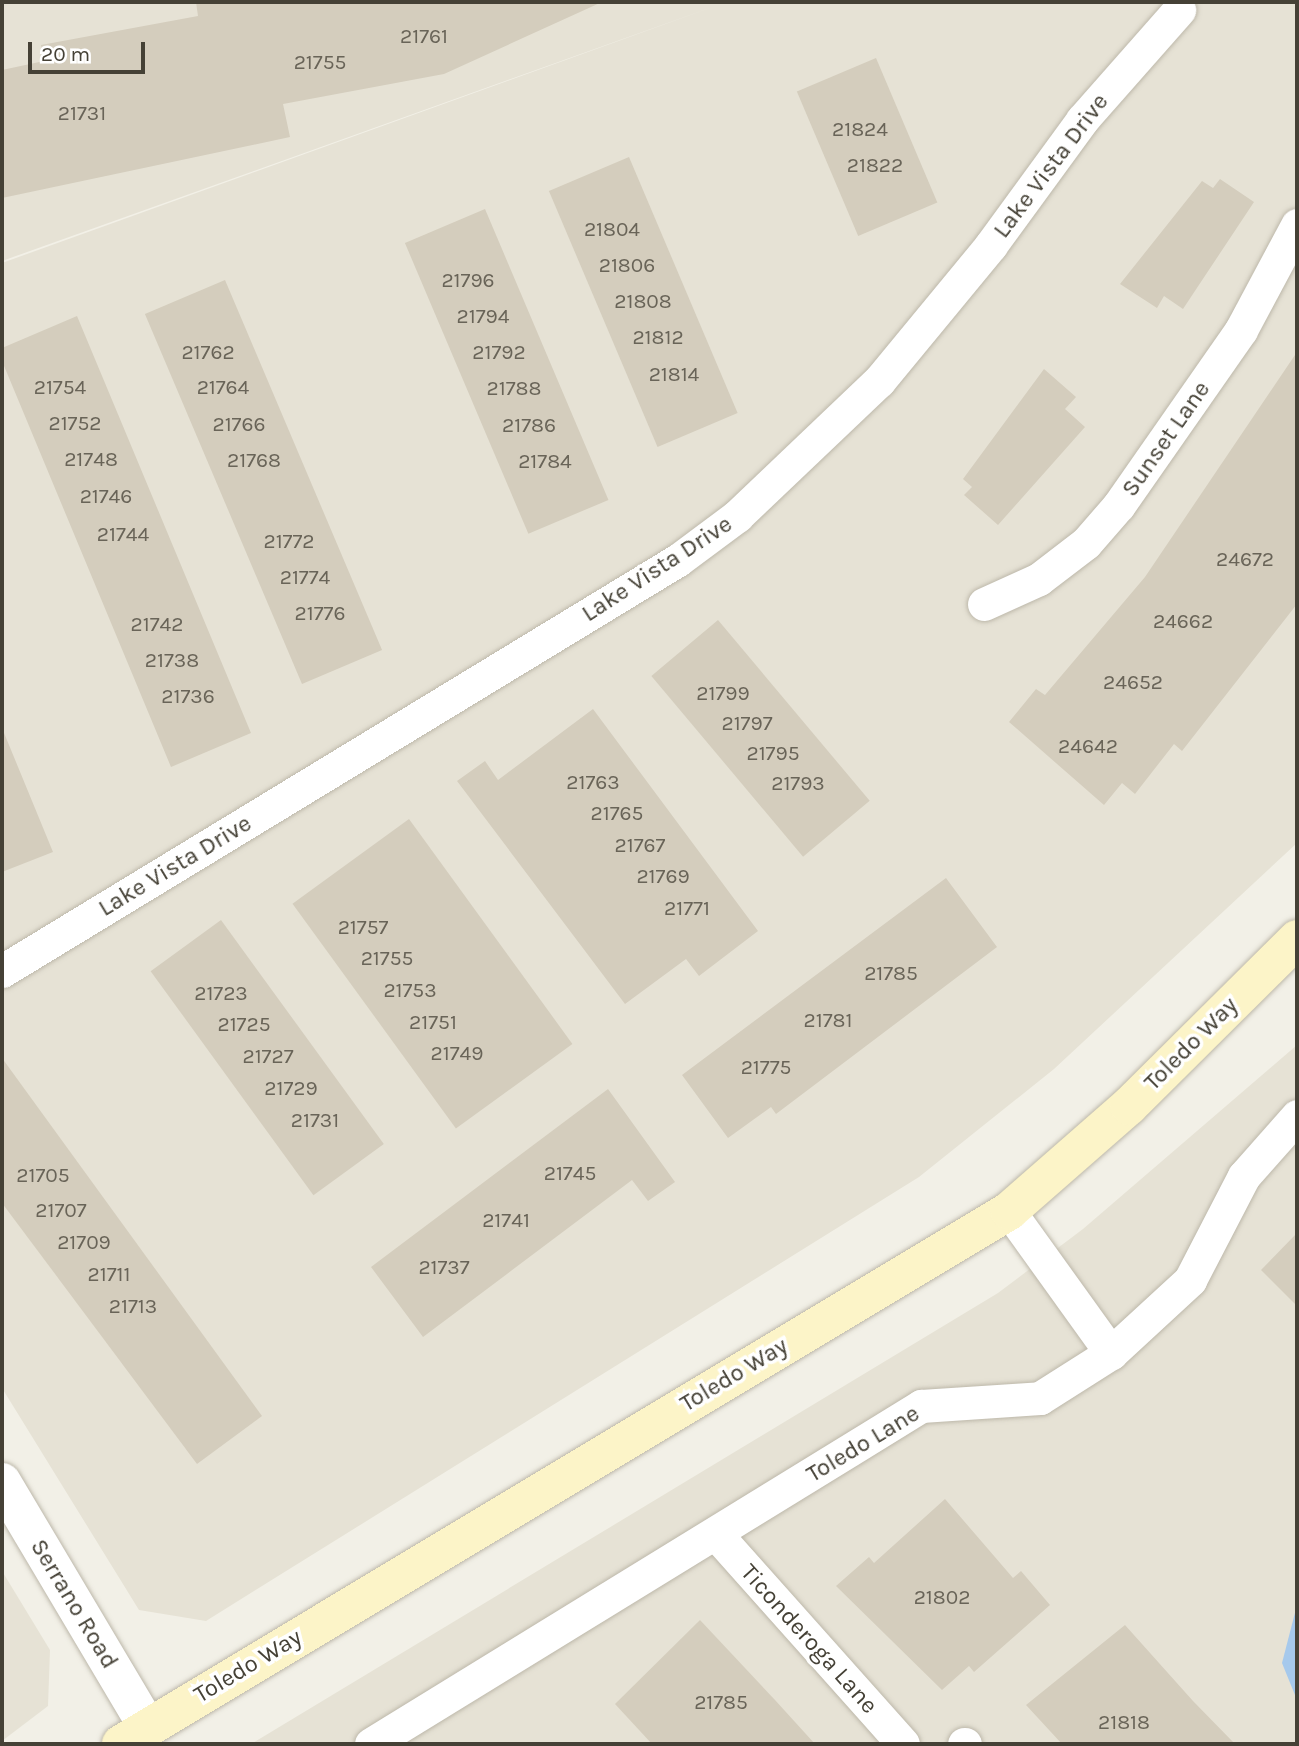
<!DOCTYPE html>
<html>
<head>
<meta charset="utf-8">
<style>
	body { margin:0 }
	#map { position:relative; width:1299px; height:1746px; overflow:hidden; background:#f2f0e7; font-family:Karla,sans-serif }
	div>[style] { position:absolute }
	.residential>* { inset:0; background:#e6e2d5 }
	.water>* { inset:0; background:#a6c9ec }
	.building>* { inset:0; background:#d4cdbd; transform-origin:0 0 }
	.roads { filter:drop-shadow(0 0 2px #bdb8aa) drop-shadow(0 0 2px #bdb8aa) }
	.minor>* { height:33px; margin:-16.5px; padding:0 16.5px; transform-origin:16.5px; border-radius:16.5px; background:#fff }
	.tertiary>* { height:38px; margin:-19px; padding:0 19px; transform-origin:19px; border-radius:19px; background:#fff }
	.secondary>* { height:38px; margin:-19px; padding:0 19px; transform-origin:19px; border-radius:19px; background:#fcf4c8 }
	span { translate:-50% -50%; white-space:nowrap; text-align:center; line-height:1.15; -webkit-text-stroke:7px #fff; paint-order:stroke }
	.number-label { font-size:21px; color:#696458 }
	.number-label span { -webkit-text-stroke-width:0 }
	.street-label { font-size:24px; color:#454136 }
	.frame { position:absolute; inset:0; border:4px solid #454136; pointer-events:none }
	.scale { position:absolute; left:28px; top:42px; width:117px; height:32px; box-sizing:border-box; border:4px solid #454136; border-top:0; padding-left:9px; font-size:21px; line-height:24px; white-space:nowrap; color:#454136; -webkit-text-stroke:5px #fff; paint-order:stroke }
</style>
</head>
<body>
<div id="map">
	<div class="residential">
		<i style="clip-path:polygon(2px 2px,1297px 2px,1297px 843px,1054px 1069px,919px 1177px,206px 1621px,139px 1610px,2px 1388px,2px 263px,718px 5px,2px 261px)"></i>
		<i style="clip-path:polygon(1297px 1045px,1297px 1744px,251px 1744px,998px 1293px,1083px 1229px)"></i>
		<i style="clip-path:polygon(2px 1571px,50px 1650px,48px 1706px,2px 1741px)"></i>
	</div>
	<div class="water">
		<i style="clip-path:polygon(1297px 1605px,1297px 1700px,1282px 1663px)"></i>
	</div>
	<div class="building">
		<i style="clip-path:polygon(196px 2px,602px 2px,444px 74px,283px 104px,290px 137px,2px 198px,2px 70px,44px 61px,41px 45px,198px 16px)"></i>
		<i style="left:876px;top:58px;width:157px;height:86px;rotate:67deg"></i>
		<i style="left:629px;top:157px;width:278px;height:87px;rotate:67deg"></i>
		<i style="clip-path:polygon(1220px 179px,1254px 202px,1183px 309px,1164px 296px,1157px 308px,1120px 284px,1202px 181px,1213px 188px)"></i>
		<i style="left:485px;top:209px;width:316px;height:87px;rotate:67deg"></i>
		<i style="left:225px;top:280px;width:402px;height:87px;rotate:67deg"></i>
		<i style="clip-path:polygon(77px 316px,251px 733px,171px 767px,2px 361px,2px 348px)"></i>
		<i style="clip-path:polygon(1297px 352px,1297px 604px,1182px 751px,1174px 744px,1135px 794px,1122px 783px,1104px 805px,1009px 722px,1036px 689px,1045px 695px,1145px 577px)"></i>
		<i style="clip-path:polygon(1044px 369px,1076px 397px,1065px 409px,1085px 427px,998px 525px,964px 495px,972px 487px,963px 479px)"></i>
		<i style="left:718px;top:620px;width:236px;height:87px;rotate:50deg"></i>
		<i style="clip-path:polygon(593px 709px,758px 931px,699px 976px,686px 959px,625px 1004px,457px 781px,485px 761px,498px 780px)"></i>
		<i style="clip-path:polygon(2px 728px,53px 852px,2px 872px)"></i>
		<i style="left:409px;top:819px;width:278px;height:144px;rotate:54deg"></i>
		<i style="clip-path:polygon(946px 878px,997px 947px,776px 1114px,771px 1107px,728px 1138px,682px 1075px)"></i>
		<i style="left:221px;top:920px;width:277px;height:87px;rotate:54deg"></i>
		<i style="clip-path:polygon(2px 1058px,262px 1416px,197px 1464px,2px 1203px)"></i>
		<i style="clip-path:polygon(608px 1089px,675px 1182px,648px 1201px,632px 1180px,423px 1337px,371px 1267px)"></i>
		<i style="clip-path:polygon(1297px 1233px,1297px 1306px,1261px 1270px)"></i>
		<i style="clip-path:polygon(945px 1499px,1013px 1578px,1021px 1571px,1050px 1605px,974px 1672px,969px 1666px,942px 1690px,836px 1586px,869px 1557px,874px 1563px)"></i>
		<i style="clip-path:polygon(700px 1620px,775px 1700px,815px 1744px,652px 1744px,615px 1704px)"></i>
		<i style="clip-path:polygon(1125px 1625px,1193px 1701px,1235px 1744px,1062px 1744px,1026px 1705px)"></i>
	</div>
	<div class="roads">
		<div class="minor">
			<i style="left:984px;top:604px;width:60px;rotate:-24.4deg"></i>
			<i style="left:1039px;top:579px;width:59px;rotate:-37.5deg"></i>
			<i style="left:1086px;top:543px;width:50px;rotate:-49deg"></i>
			<i style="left:1119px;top:505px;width:213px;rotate:-55.1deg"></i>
			<i style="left:1241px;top:330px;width:119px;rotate:-61.9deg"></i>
			<i style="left:2px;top:971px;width:791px;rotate:-31.3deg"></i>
			<i style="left:678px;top:560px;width:74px;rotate:-36.7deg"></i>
			<i style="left:737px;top:516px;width:196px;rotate:-43.6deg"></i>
			<i style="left:879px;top:381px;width:176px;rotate:-50.5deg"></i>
			<i style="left:991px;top:245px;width:155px;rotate:-53.9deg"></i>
			<i style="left:1082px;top:120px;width:147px;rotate:-48.6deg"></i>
			<i style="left:1009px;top:1211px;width:175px;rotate:54.3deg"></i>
			<i style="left:716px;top:1534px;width:281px;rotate:48.3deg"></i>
			<i style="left:371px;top:1744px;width:646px;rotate:-31.57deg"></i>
			<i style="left:921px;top:1406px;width:119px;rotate:-3.8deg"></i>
			<i style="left:1040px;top:1398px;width:84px;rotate:-32.4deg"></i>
			<i style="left:1111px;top:1353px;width:108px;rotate:-42.7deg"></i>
			<i style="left:1190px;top:1280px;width:117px;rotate:-62.6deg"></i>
			<i style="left:1244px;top:1176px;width:80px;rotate:-48.5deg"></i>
			<i style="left:964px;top:1744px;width:1px"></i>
		</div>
		<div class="tertiary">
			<i style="left:2px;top:1482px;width:284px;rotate:59.3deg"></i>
		</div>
		<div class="secondary">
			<i style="left:121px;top:1744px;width:1036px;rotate:-30.97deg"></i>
			<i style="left:1009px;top:1211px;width:159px;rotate:-41.2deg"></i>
			<i style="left:1129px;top:1106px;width:237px;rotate:-44.8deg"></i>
		</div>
	</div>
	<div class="number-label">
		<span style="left:424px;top:36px">21761</span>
		<span style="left:320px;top:62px">21755</span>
		<span style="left:82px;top:113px">21731</span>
		<span style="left:860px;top:129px">21824</span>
		<span style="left:875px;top:165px">21822</span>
		<span style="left:612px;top:229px">21804</span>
		<span style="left:627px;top:265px">21806</span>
		<span style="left:468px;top:280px">21796</span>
		<span style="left:643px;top:301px">21808</span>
		<span style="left:483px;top:316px">21794</span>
		<span style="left:658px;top:337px">21812</span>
		<span style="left:208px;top:352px">21762</span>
		<span style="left:499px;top:352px">21792</span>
		<span style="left:674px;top:374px">21814</span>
		<span style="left:60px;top:387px">21754</span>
		<span style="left:223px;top:387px">21764</span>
		<span style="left:514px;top:388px">21788</span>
		<span style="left:75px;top:423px">21752</span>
		<span style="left:239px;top:424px">21766</span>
		<span style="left:529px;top:425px">21786</span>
		<span style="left:91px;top:459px">21748</span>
		<span style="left:254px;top:460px">21768</span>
		<span style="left:545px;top:461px">21784</span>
		<span style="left:106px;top:496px">21746</span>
		<span style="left:123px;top:534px">21744</span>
		<span style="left:289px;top:541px">21772</span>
		<span style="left:1245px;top:559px">24672</span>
		<span style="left:305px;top:577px">21774</span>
		<span style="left:320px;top:613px">21776</span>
		<span style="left:1183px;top:621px">24662</span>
		<span style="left:157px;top:624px">21742</span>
		<span style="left:172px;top:660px">21738</span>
		<span style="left:1133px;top:682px">24652</span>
		<span style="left:723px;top:693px">21799</span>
		<span style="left:188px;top:696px">21736</span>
		<span style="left:747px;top:723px">21797</span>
		<span style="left:1088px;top:746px">24642</span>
		<span style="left:773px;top:753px">21795</span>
		<span style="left:593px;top:782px">21763</span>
		<span style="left:798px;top:783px">21793</span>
		<span style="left:617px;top:813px">21765</span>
		<span style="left:640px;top:845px">21767</span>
		<span style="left:663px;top:876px">21769</span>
		<span style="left:687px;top:908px">21771</span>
		<span style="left:363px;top:927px">21757</span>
		<span style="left:387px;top:958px">21755</span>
		<span style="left:891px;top:973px">21785</span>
		<span style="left:410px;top:990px">21753</span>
		<span style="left:221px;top:993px">21723</span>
		<span style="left:828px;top:1020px">21781</span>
		<span style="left:433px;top:1022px">21751</span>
		<span style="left:244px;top:1024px">21725</span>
		<span style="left:457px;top:1053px">21749</span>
		<span style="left:268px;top:1056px">21727</span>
		<span style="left:766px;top:1067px">21775</span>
		<span style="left:291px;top:1088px">21729</span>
		<span style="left:315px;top:1120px">21731</span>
		<span style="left:570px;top:1173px">21745</span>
		<span style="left:43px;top:1175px">21705</span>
		<span style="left:61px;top:1210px">21707</span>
		<span style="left:506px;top:1220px">21741</span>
		<span style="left:84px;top:1242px">21709</span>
		<span style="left:444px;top:1267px">21737</span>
		<span style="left:109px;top:1274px">21711</span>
		<span style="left:133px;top:1306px">21713</span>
		<span style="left:942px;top:1597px">21802</span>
		<span style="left:721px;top:1702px">21785</span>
		<span style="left:1124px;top:1722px">21818</span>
	</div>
	<div class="street-label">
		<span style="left:1051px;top:166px;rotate:-53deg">Lake Vista Drive</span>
		<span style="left:1166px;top:439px;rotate:-55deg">Sunset Lane</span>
		<span style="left:657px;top:569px;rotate:-33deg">Lake Vista Drive</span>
		<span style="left:175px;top:866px;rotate:-31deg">Lake Vista Drive</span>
		<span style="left:1191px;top:1044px;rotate:-45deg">Toledo Way</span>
		<span style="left:734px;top:1375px;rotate:-31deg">Toledo Way</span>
		<span style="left:863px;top:1444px;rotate:-31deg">Toledo Lane</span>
		<span style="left:74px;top:1604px;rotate:59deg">Serrano Road</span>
		<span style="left:809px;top:1639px;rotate:48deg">Ticonderoga Lane</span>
		<span style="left:248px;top:1666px;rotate:-31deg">Toledo Way</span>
	</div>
	<div class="frame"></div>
	<div class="scale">20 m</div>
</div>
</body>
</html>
